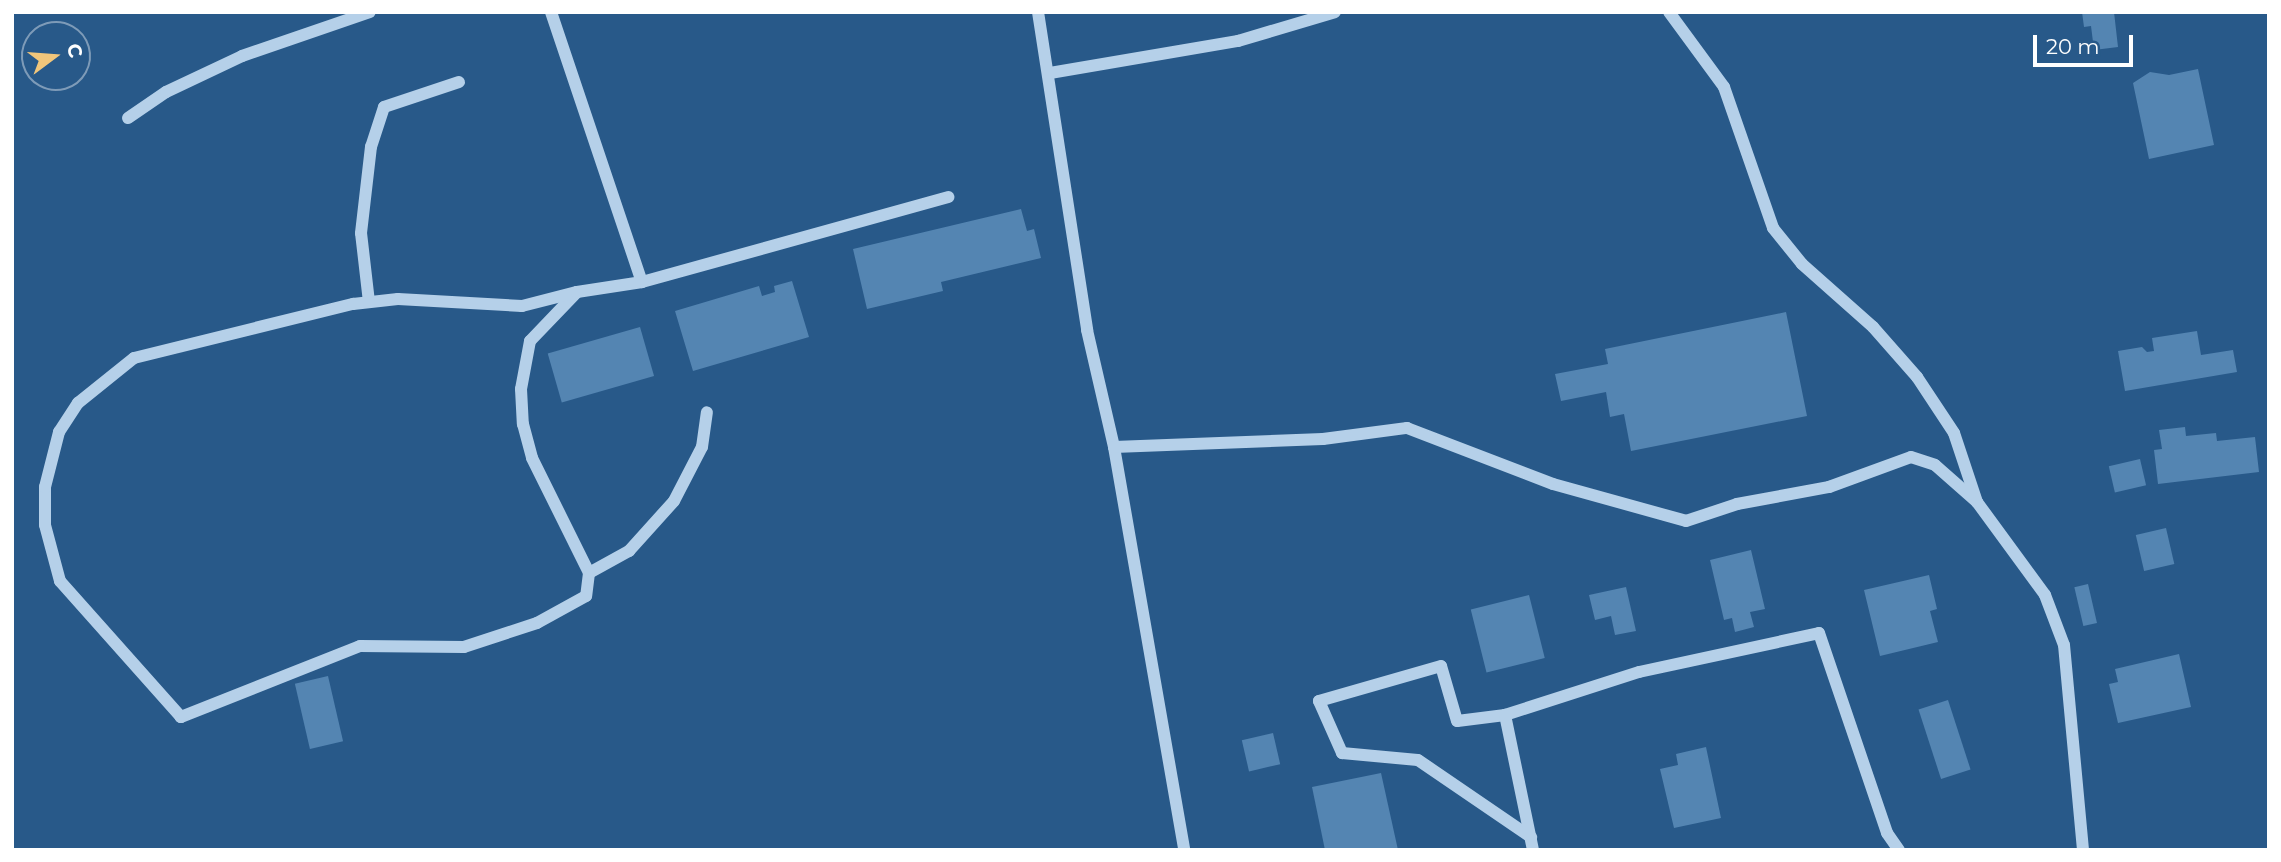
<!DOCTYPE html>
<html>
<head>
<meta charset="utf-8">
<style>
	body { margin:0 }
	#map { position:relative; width:2281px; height:862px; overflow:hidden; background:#285989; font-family:Montserrat,sans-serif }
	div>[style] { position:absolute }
	.building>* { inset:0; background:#5485b2; transform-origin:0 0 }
	.minor>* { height:12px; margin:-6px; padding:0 6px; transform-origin:6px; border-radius:6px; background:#b5d0e9 }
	span { translate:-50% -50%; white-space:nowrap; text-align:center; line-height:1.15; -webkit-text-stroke:5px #285989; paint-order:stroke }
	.frame { position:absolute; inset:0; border:14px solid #fff; pointer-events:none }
	.north { position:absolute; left:21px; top:21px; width:70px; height:70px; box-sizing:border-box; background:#285989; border:2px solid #7e9bb8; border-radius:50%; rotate:74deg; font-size:19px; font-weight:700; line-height:28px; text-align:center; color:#fff }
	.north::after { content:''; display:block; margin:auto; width:24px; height:32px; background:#f1c67b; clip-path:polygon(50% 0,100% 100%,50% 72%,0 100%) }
	.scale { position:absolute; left:2033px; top:35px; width:100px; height:32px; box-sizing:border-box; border:4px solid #fff; border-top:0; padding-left:9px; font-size:21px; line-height:24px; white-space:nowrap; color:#fff; -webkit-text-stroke:5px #285989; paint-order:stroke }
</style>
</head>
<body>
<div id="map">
	<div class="building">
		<i style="clip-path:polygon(2082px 12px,2114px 12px,2118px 47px,2094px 50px,2091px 26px,2084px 27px)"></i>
		<i style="clip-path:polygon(2198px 69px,2214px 145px,2149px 159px,2133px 83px,2150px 72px,2169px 75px)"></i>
		<i style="clip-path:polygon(1021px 209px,1027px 231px,1034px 229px,1041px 258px,941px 282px,943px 291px,867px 309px,853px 249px)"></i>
		<i style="clip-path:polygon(792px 281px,809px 337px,693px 371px,675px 311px,759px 286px,762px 296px,775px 292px,774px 286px)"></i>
		<i style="clip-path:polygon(1786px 312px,1807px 416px,1631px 451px,1624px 414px,1610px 417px,1606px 392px,1561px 401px,1555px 374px,1608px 364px,1605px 349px)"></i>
		<i style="left:640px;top:327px;width:51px;height:96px;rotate:74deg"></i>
		<i style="clip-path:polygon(2197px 331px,2201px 355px,2233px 350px,2237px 372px,2125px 391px,2118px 351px,2142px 347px,2147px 352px,2154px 351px,2152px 338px)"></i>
		<i style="clip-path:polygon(2185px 427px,2186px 436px,2216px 433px,2217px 441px,2255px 437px,2259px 472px,2158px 484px,2154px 450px,2162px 449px,2159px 430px)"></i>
		<i style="left:2140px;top:459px;width:27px;height:32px;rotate:77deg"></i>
		<i style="left:2166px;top:528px;width:37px;height:31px;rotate:77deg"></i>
		<i style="clip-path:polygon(1751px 550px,1765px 609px,1750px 612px,1754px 627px,1735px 632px,1732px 618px,1724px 620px,1710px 560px)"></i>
		<i style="clip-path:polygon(1929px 575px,1937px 609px,1930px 611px,1938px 642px,1880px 656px,1864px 590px)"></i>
		<i style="left:2088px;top:584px;width:40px;height:14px;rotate:77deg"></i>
		<i style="clip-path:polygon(1626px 587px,1636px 631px,1615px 635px,1611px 616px,1595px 620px,1589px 595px)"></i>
		<i style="left:1529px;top:595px;width:65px;height:60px;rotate:76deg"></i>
		<i style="clip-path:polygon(2179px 654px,2191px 707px,2118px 723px,2109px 684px,2118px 682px,2115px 669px)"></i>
		<i style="left:328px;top:676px;width:67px;height:34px;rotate:77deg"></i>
		<i style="left:1948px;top:700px;width:73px;height:31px;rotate:72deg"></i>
		<i style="left:1273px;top:733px;width:32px;height:32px;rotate:77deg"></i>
		<i style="clip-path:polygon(1706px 747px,1721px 818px,1674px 828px,1660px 769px,1678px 765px,1676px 754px)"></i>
		<i style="clip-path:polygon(1381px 773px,1398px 850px,1325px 850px,1312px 787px)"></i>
	</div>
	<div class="minor">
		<i style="left:551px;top:12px;width:285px;rotate:71.4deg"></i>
		<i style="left:642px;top:282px;width:318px;rotate:-15.5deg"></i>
		<i style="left:1038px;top:12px;width:322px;rotate:81.2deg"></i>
		<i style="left:1087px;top:330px;width:120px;rotate:77deg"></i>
		<i style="left:1114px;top:447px;width:409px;rotate:80.1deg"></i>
		<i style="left:1669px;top:12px;width:93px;rotate:53.7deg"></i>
		<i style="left:1724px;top:87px;width:149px;rotate:70.8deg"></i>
		<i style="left:1773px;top:228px;width:46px;rotate:51.1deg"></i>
		<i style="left:1802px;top:264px;width:95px;rotate:41.6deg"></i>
		<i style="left:1873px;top:327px;width:67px;rotate:48.7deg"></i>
		<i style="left:1917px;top:377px;width:67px;rotate:56.5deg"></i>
		<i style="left:1954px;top:433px;width:73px;rotate:71.6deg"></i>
		<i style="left:1050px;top:73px;width:191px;rotate:-9.7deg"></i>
		<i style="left:1238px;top:41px;width:101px;rotate:-16.6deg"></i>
		<i style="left:128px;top:118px;width:46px;rotate:-34.4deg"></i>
		<i style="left:166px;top:92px;width:84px;rotate:-25.3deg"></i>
		<i style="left:242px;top:56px;width:135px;rotate:-19deg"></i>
		<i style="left:577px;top:292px;width:68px;rotate:133.8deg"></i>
		<i style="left:530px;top:341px;width:49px;rotate:100.6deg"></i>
		<i style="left:521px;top:389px;width:35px;rotate:87deg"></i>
		<i style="left:523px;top:424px;width:35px;rotate:75deg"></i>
		<i style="left:532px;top:458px;width:128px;rotate:63.6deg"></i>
		<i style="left:589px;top:573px;width:23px;rotate:97deg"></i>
		<i style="left:586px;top:596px;width:56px;rotate:151.1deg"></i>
		<i style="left:537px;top:623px;width:77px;rotate:161.8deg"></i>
		<i style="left:464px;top:647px;width:104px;rotate:-179.4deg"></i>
		<i style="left:360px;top:646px;width:193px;rotate:158.4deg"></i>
		<i style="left:181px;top:717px;width:182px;rotate:-131.7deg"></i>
		<i style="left:60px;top:581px;width:58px;rotate:-105deg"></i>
		<i style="left:45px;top:525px;width:38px;rotate:-90deg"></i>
		<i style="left:45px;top:487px;width:57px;rotate:-75.7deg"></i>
		<i style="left:59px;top:432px;width:35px;rotate:-57deg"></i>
		<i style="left:78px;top:403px;width:72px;rotate:-38.8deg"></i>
		<i style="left:134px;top:358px;width:226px;rotate:-13.9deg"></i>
		<i style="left:353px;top:304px;width:45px;rotate:-6.3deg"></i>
		<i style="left:398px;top:299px;width:124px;rotate:3.2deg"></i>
		<i style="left:522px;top:306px;width:57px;rotate:-14.3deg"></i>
		<i style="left:577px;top:292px;width:66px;rotate:-8.7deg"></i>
		<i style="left:369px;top:302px;width:69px;rotate:-96.6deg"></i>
		<i style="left:361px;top:233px;width:87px;rotate:-83.4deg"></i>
		<i style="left:371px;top:147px;width:42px;rotate:-72deg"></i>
		<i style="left:384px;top:107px;width:79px;rotate:-18.4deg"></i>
		<i style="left:1114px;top:447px;width:209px;rotate:-2.2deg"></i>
		<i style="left:1323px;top:439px;width:85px;rotate:-7.5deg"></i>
		<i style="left:1407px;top:428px;width:156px;rotate:21deg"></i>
		<i style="left:1553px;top:484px;width:138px;rotate:15.5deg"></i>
		<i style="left:1686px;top:521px;width:54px;rotate:-18.4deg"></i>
		<i style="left:1737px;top:504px;width:94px;rotate:-10.5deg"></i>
		<i style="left:1829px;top:487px;width:87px;rotate:-20.1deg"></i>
		<i style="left:1911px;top:457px;width:25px;rotate:18deg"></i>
		<i style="left:1935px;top:465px;width:56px;rotate:41.4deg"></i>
		<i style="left:1977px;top:502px;width:115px;rotate:53.8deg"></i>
		<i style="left:2045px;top:595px;width:53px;rotate:69.2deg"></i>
		<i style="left:2064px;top:645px;width:206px;rotate:84.7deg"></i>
		<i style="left:589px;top:573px;width:46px;rotate:-28.8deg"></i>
		<i style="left:629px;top:551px;width:67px;rotate:-48deg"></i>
		<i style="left:674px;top:501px;width:61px;rotate:-62.6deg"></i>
		<i style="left:702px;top:447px;width:35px;rotate:-82deg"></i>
		<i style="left:1505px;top:715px;width:48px;rotate:172.9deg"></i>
		<i style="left:1457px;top:721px;width:57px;rotate:-106.2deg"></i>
		<i style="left:1441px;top:666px;width:127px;rotate:164deg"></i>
		<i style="left:1319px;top:701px;width:57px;rotate:66.1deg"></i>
		<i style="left:1342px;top:753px;width:76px;rotate:5.3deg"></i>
		<i style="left:1418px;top:760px;width:137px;rotate:34.3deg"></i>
		<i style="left:1533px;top:850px;width:138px;rotate:-101.7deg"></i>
		<i style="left:1505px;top:715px;width:141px;rotate:-17.8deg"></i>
		<i style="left:1639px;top:672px;width:184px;rotate:-12.2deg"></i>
		<i style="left:1819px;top:633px;width:211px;rotate:71.2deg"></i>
		<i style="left:1887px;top:833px;width:21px;rotate:55deg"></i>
	</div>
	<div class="frame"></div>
	<div class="north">С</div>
	<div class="scale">20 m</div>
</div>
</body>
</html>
